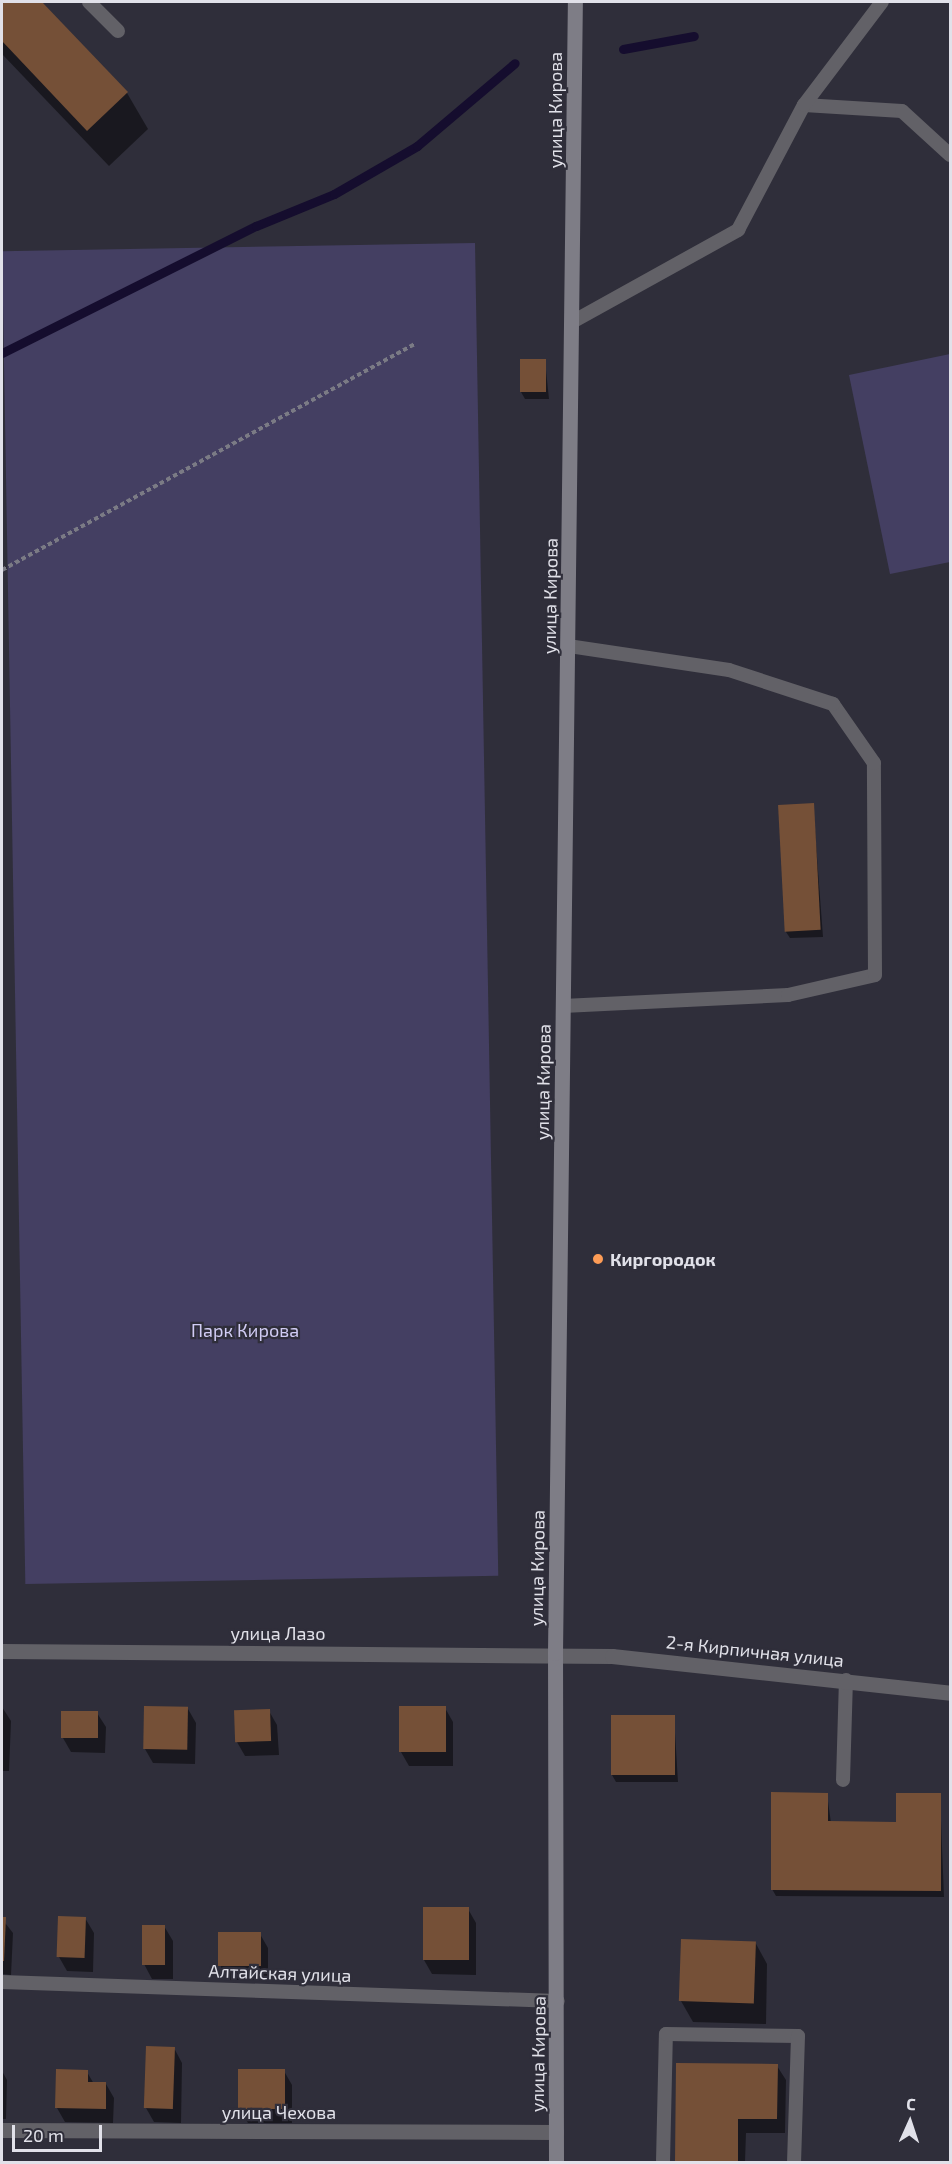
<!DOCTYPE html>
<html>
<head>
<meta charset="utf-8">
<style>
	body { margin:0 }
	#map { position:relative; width:952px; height:2164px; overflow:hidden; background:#2f2e3a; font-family:"Exo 2",sans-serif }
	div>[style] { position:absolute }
	.green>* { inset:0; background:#443f62; transform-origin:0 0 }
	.shadow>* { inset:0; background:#0007 }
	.stream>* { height:9px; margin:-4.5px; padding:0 4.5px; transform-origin:4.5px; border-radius:4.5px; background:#150d2e }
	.building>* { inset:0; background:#755037; transform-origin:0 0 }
	.path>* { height:4px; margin-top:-2px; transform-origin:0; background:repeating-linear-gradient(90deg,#7b7b85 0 4.5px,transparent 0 7.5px) }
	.service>* { height:14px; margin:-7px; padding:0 7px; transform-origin:7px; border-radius:7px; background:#626167 }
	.minor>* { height:15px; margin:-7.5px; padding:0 7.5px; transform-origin:7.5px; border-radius:7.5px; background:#626167 }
	.tertiary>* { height:15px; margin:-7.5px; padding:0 7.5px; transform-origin:7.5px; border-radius:7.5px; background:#626167 }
	.secondary>* { height:15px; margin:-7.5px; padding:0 7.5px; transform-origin:7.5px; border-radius:7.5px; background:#7e7d86 }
	.dots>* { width:16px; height:16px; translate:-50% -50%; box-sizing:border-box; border:3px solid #2f2e3a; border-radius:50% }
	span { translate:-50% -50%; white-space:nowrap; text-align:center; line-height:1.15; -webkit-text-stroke:4.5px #2f2e3a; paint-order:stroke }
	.street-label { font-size:18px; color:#e1e1e9 }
	.poi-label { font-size:18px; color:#e1e1e9; font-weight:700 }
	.left { translate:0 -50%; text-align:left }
	.park-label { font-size:18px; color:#d1ccf4 }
	.frame { position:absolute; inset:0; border:3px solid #e1e1e9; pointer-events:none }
	.north { position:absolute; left:880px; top:2092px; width:60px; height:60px; -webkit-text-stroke:4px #2f2e3a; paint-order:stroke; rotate:3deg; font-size:16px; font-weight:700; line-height:24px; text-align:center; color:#e1e1e9 }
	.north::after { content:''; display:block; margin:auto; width:21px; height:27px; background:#e1e1e9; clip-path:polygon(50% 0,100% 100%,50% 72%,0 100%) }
	.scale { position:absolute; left:12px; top:2125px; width:90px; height:27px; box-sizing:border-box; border:3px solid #e1e1e9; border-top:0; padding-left:8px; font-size:18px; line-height:21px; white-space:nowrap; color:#e1e1e9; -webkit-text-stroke:4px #2f2e3a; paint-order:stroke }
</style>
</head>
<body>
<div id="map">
	<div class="green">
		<i style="left:475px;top:243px;width:1333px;height:473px;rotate:89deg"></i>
		<i style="clip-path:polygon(950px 354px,950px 562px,890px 574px,849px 375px)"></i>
	</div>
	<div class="shadow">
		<i style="clip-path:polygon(2px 2px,40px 2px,127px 93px,148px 129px,109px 166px,2px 54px)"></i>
		<i style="clip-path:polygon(545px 361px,549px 399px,525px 399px,521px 392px)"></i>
		<i style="clip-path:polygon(813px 804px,823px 937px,790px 938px,786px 932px)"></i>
		<i style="clip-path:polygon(2px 1707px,11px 1721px,9px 1771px,2px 1771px)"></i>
		<i style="clip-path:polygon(445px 1708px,453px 1722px,453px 1766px,409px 1766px,401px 1752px)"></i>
		<i style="clip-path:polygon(188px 1709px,196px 1723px,195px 1764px,153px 1763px,145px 1749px)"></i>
		<i style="clip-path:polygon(269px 1711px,277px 1725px,279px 1755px,245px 1756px,237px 1742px,235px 1712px)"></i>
		<i style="clip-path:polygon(97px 1713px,106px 1727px,105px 1753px,71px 1752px,63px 1738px)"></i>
		<i style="clip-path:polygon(674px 1716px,678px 1782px,616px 1782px,612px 1775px)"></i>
		<i style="clip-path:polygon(827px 1794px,831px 1823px,898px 1823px,940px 1795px,944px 1897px,776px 1896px,772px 1889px)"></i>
		<i style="clip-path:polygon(468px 1909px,476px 1923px,476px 1975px,432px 1974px,424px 1960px)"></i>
		<i style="clip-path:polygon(85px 1918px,94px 1933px,93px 1972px,67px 1971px,59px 1957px)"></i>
		<i style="clip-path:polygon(2px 1919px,13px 1933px,11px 1975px,2px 1974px)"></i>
		<i style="clip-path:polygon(164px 1926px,173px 1941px,173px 1979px,152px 1979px,144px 1964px)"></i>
		<i style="clip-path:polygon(260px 1934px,268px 1948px,268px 1980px,228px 1980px,220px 1965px)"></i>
		<i style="clip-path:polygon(755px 1942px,767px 1964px,766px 2024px,693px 2022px,681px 2001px)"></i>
		<i style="clip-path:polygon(174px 2048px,182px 2063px,181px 2123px,154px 2122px,146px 2108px)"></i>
		<i style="clip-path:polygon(678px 2064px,777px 2066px,786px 2080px,785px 2133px,746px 2133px,745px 2162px,676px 2162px)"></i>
		<i style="clip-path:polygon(2px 2071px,7px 2080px,6px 2119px,2px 2119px)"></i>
		<i style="clip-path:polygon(284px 2071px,292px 2085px,292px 2123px,248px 2123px,239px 2108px)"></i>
		<i style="clip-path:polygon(87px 2072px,94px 2084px,106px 2084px,114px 2098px,113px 2123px,65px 2122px,57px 2108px)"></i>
	</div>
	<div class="stream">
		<i style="left:623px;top:49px;width:72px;rotate:-10.4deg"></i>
		<i style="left:2px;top:353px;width:284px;rotate:-26.6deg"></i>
		<i style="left:256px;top:226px;width:84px;rotate:-22.3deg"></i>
		<i style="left:334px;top:194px;width:96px;rotate:-30deg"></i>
		<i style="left:417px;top:146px;width:128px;rotate:-40.3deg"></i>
	</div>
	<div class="building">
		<i style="clip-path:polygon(2px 2px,42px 2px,128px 92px,87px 131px,2px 41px)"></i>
		<i style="left:520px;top:359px;width:26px;height:33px"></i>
		<i style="left:814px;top:803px;width:127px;height:36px;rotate:87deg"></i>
		<i style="left:144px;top:1706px;width:44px;height:43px;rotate:1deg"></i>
		<i style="left:446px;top:1706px;width:46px;height:47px;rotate:90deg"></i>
		<i style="left:270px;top:1709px;width:32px;height:36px;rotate:88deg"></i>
		<i style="left:61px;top:1711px;width:37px;height:27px"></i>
		<i style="left:611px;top:1715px;width:64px;height:60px"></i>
		<i style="clip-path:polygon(771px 1792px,828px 1793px,828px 1821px,896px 1822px,896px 1793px,941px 1793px,941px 1891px,771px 1890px)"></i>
		<i style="left:423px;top:1907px;width:46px;height:53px"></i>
		<i style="left:58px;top:1916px;width:28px;height:41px;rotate:2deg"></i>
		<i style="clip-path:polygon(2px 1917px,6px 1917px,4px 1961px,2px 1961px)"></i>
		<i style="left:142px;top:1925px;width:23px;height:40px"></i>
		<i style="left:218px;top:1932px;width:43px;height:34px"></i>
		<i style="left:681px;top:1939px;width:75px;height:62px;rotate:2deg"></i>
		<i style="left:146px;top:2046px;width:29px;height:62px;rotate:2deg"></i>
		<i style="clip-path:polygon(676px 2063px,778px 2064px,777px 2119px,738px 2119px,738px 2162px,675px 2162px)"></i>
		<i style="clip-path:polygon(56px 2069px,88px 2070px,88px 2082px,106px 2082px,106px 2109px,55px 2108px)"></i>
		<i style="left:238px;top:2069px;width:47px;height:40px"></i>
	</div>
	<div class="path">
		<i style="left:2px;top:570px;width:471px;rotate:-28.7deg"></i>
	</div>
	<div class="service">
		<i style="left:89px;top:2px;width:41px;rotate:45deg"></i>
		<i style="left:804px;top:105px;width:98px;rotate:3.5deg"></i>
		<i style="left:902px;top:111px;width:65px;rotate:42.5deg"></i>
		<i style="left:574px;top:321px;width:188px;rotate:-29deg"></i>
		<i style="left:738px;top:230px;width:141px;rotate:-62.2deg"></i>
		<i style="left:804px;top:105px;width:129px;rotate:-52.9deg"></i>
		<i style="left:563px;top:1006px;width:225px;rotate:-2.8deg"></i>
		<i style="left:788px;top:995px;width:89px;rotate:-12.9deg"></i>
		<i style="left:875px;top:975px;width:212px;rotate:-90.3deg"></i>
		<i style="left:874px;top:763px;width:72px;rotate:-124.8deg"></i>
		<i style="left:833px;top:704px;width:109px;rotate:-161.9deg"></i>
		<i style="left:729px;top:670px;width:163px;rotate:-171.5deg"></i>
		<i style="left:843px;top:1780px;width:100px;rotate:-88.3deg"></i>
		<i style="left:2px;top:1982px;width:556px;rotate:1.96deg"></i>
		<i style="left:663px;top:2162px;width:128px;rotate:-88.7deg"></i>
		<i style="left:666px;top:2034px;width:132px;rotate:0.9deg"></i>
		<i style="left:798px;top:2036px;width:126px;rotate:91.8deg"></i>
	</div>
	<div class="minor">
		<i style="left:2px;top:2130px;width:554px;rotate:0.21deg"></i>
	</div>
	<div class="tertiary">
		<i style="left:2px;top:1651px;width:610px;rotate:0.47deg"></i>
		<i style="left:612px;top:1656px;width:340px;rotate:6.2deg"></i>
	</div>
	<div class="secondary">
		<i style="left:556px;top:2162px;width:509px;rotate:-90.11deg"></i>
		<i style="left:555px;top:1653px;width:1651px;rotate:-89.31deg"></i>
	</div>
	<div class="dots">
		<i style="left:598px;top:1259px;background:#fd9c56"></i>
	</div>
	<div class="street-label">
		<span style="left:555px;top:110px;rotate:-90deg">улица Кирова</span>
		<span style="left:550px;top:596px;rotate:-89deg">улица Кирова</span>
		<span style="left:543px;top:1082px;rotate:-89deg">улица Кирова</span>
		<span style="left:537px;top:1568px;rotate:-89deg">улица Кирова</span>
		<span style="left:278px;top:1633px">улица Лазо</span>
		<span style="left:755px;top:1651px;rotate:6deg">2-я Кирпичная улица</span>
		<span style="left:280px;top:1973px;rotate:2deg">Алтайская улица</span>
		<span style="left:538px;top:2054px;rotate:-89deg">улица Кирова</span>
		<span style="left:279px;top:2112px">улица Чехова</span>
	</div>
	<div class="poi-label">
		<span class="left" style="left:610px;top:1259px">Киргородок</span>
	</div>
	<div class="park-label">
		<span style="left:245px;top:1330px">Парк Кирова</span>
	</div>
	<div class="frame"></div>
	<div class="north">С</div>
	<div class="scale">20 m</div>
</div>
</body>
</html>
